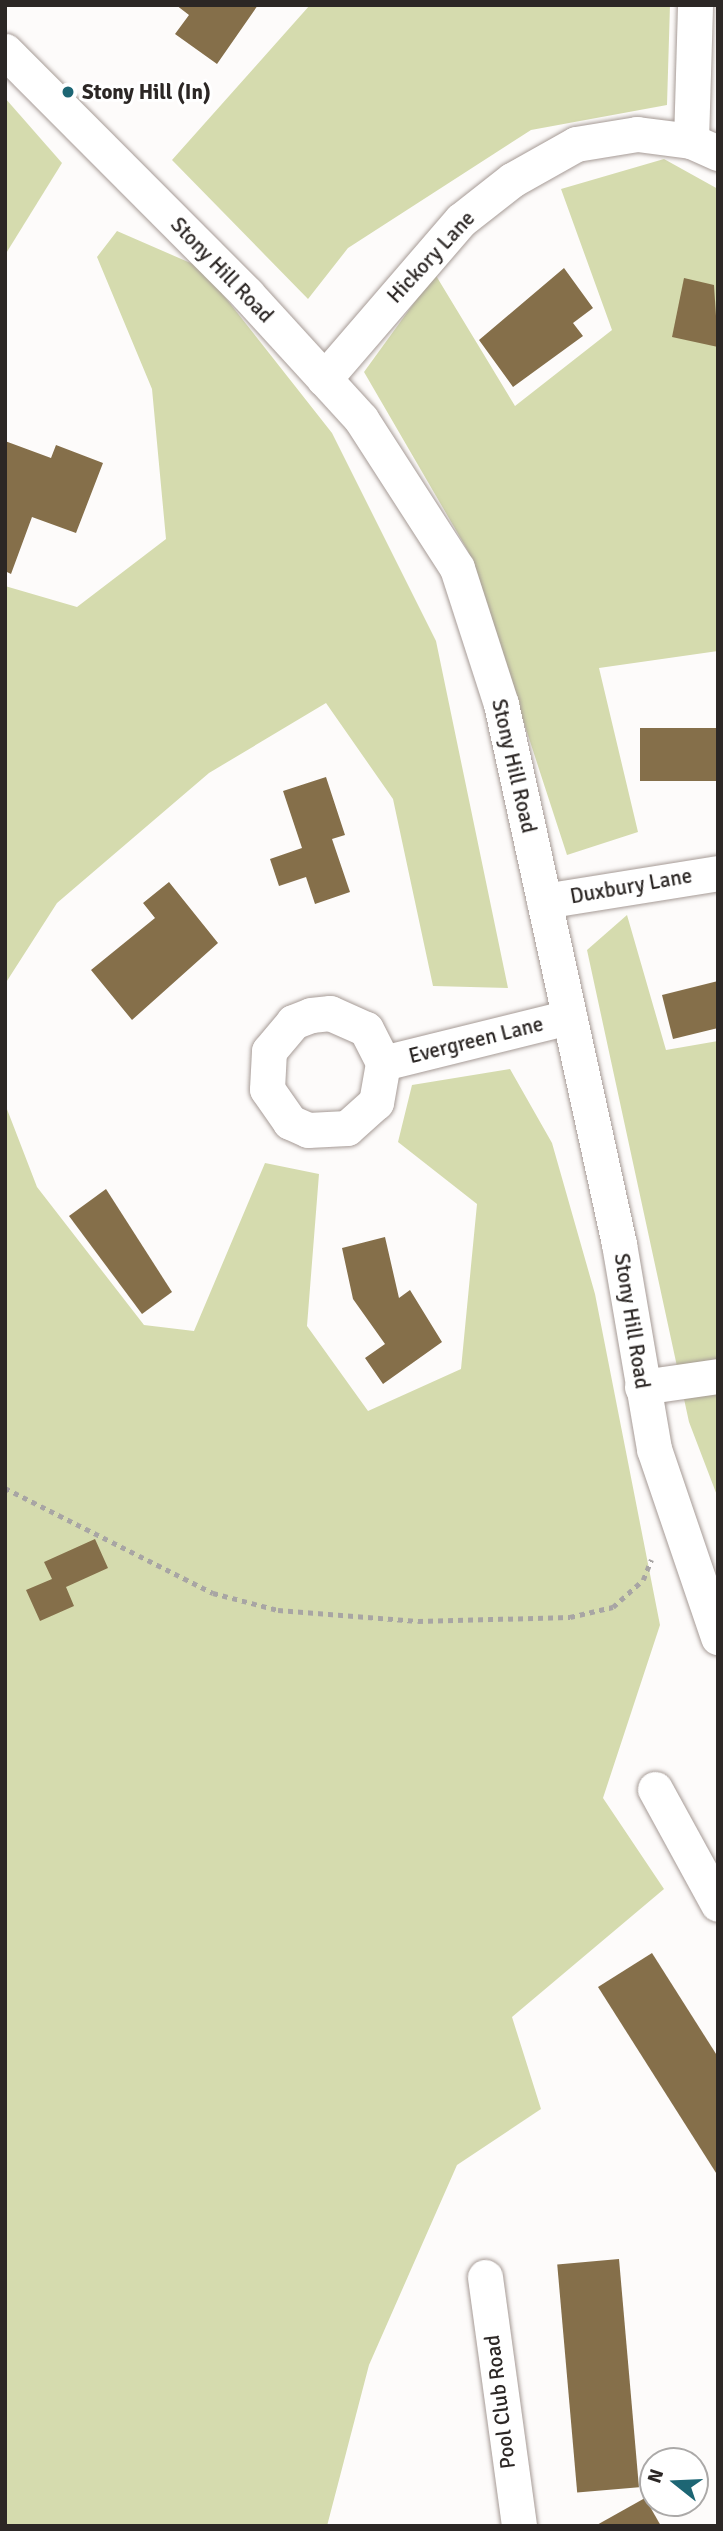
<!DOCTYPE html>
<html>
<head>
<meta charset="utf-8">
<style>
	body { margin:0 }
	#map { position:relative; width:723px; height:2531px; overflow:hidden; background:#fdfbfa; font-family:Signika,sans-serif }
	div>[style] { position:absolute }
	.green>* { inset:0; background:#d5dbae }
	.building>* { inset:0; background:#856f4a; transform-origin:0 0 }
	.path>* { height:4.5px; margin-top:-2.25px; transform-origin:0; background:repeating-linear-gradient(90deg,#a8a5a4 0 5px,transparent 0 10px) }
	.roads { filter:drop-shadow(0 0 2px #a69b96) drop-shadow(0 0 2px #a69b96) }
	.minor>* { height:35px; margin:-17.5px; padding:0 17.5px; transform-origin:17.5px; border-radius:17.5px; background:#fff }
	.dots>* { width:19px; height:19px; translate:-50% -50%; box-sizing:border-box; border:4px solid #fff; border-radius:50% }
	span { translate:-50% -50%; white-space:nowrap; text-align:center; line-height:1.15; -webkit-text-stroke:6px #fff; paint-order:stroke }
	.poi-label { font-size:21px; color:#2c2725; font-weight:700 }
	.left { translate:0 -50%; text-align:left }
	.street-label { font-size:21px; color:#2c2725 }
	.frame { position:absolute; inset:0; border:7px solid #2c2725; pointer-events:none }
	.north { position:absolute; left:639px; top:2447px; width:70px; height:70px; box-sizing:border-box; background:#fff; border:2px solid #aba9a8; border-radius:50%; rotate:288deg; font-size:19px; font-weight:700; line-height:28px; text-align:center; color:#2c2725 }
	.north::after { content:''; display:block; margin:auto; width:24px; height:32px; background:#1d6674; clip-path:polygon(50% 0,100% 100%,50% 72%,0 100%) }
</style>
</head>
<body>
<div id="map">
	<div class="green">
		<i style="clip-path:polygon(310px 5px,670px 5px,667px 105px,531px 130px,348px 248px,308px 299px,172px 160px)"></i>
		<i style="clip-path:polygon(5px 98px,62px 163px,5px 255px)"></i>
		<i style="clip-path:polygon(664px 159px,718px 189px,718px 651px,599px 668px,638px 832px,567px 855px,468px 551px,364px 372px,435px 274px,515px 406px,612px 330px,561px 189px)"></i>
		<i style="clip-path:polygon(117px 231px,202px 268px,332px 433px,436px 641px,508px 988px,433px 986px,393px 799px,326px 703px,209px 773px,57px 903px,5px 984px,5px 586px,77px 607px,166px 539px,152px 389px,97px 257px)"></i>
		<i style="clip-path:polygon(627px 915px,666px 1050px,718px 1041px,718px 1498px,689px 1422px,587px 950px)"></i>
		<i style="clip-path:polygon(510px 1069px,552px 1143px,595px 1294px,660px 1625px,603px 1798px,664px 1889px,512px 2017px,541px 2109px,457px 2165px,369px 2365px,327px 2526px,5px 2526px,5px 1104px,37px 1187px,144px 1325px,194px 1331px,265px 1163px,319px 1174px,307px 1326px,368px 1411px,461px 1369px,477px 1204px,398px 1142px,412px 1085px)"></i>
	</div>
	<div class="building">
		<i style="clip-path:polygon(176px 5px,258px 5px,217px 64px,175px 34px,189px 15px)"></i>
		<i style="clip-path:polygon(564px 268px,593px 308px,573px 323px,583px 336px,513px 387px,479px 340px)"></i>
		<i style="clip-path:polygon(684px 278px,714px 285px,718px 347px,672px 337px)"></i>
		<i style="clip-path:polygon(5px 441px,51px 458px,56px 445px,103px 463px,76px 533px,32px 517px,11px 574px,5px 571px)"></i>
		<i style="left:718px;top:728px;width:53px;height:78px;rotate:90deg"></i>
		<i style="clip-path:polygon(326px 777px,345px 835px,332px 839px,350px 892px,315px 904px,306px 877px,279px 886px,270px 859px,302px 848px,283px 791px)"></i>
		<i style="clip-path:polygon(169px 882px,218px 943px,132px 1020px,91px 970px,155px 918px,143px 903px)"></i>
		<i style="clip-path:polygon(718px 981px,718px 1028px,673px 1039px,662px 995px)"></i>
		<i style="clip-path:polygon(106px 1189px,172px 1292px,142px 1314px,69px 1216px)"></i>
		<i style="clip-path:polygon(385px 1237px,399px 1298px,410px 1290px,442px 1342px,383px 1384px,365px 1358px,385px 1344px,353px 1299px,342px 1248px)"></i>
		<i style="clip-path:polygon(95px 1539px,108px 1568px,66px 1587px,74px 1606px,40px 1621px,26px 1590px,52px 1579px,44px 1562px)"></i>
		<i style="clip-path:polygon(652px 1953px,718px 2057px,718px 2176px,598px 1987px)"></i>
		<i style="left:619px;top:2259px;width:229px;height:62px;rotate:85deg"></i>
		<i style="clip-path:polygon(645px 2498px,661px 2526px,595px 2526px)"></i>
	</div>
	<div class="path">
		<i style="left:5px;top:1488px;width:233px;rotate:26.8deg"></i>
		<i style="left:213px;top:1593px;width:67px;rotate:14.7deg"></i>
		<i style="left:278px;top:1610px;width:140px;rotate:4.5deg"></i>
		<i style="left:418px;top:1621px;width:152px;rotate:-1.5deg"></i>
		<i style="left:570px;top:1617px;width:44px;rotate:-13.1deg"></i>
		<i style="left:613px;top:1607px;width:40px;rotate:-42deg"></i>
		<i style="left:643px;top:1580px;width:22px;rotate:-68deg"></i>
	</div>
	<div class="roads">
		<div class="minor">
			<i style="left:5px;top:51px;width:343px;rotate:45.1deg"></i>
			<i style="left:247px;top:294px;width:169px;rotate:47.6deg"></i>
			<i style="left:361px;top:419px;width:177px;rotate:57.2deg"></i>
			<i style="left:457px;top:568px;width:143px;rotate:72.1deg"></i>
			<i style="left:501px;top:704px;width:553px;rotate:77.67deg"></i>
			<i style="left:619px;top:1244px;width:208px;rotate:80.3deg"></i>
			<i style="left:654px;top:1449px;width:199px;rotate:71.2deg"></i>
			<i style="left:691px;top:141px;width:136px;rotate:-88.3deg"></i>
			<i style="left:324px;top:379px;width:210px;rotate:-49.3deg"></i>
			<i style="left:461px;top:220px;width:65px;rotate:-38.1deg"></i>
			<i style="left:512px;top:180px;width:73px;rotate:-29.4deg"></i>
			<i style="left:576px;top:144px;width:62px;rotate:-9.3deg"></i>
			<i style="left:637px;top:134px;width:54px;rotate:7.4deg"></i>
			<i style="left:691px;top:141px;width:30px;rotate:24deg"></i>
			<i style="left:544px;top:901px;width:176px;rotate:-9.1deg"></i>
			<i style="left:383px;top:1063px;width:40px;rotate:100deg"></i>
			<i style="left:376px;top:1102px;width:39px;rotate:138deg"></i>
			<i style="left:347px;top:1128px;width:39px;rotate:177deg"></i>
			<i style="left:308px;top:1130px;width:20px;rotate:-156deg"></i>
			<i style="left:290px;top:1122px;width:40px;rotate:-124.9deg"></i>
			<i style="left:267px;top:1089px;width:38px;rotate:-87deg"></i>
			<i style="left:269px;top:1051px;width:38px;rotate:-50deg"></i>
			<i style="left:293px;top:1022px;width:19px;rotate:-21deg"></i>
			<i style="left:311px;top:1015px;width:19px;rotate:-6deg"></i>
			<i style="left:330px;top:1013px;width:39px;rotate:24deg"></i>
			<i style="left:366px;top:1029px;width:38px;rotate:63deg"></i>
			<i style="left:383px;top:1063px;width:192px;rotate:-13.9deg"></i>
			<i style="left:642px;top:1387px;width:77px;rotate:-8.2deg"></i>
			<i style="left:655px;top:1789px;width:131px;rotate:61.3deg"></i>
			<i style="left:485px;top:2277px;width:251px;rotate:82.2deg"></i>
		</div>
	</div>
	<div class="dots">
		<i style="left:68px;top:92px;background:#1d6674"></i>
	</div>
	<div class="poi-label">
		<span class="left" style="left:82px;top:92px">Stony Hill (In)</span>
	</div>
	<div class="street-label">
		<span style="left:431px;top:257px;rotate:-47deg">Hickory Lane</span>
		<span style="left:222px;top:270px;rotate:46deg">Stony Hill Road</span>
		<span style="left:514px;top:766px;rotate:77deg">Stony Hill Road</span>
		<span style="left:631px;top:886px;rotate:-10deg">Duxbury Lane</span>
		<span style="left:476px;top:1040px;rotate:-14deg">Evergreen Lane</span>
		<span style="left:632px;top:1321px;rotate:81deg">Stony Hill Road</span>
		<span style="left:500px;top:2402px;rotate:-97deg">Pool Club Road</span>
	</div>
	<div class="frame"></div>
	<div class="north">N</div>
</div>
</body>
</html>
